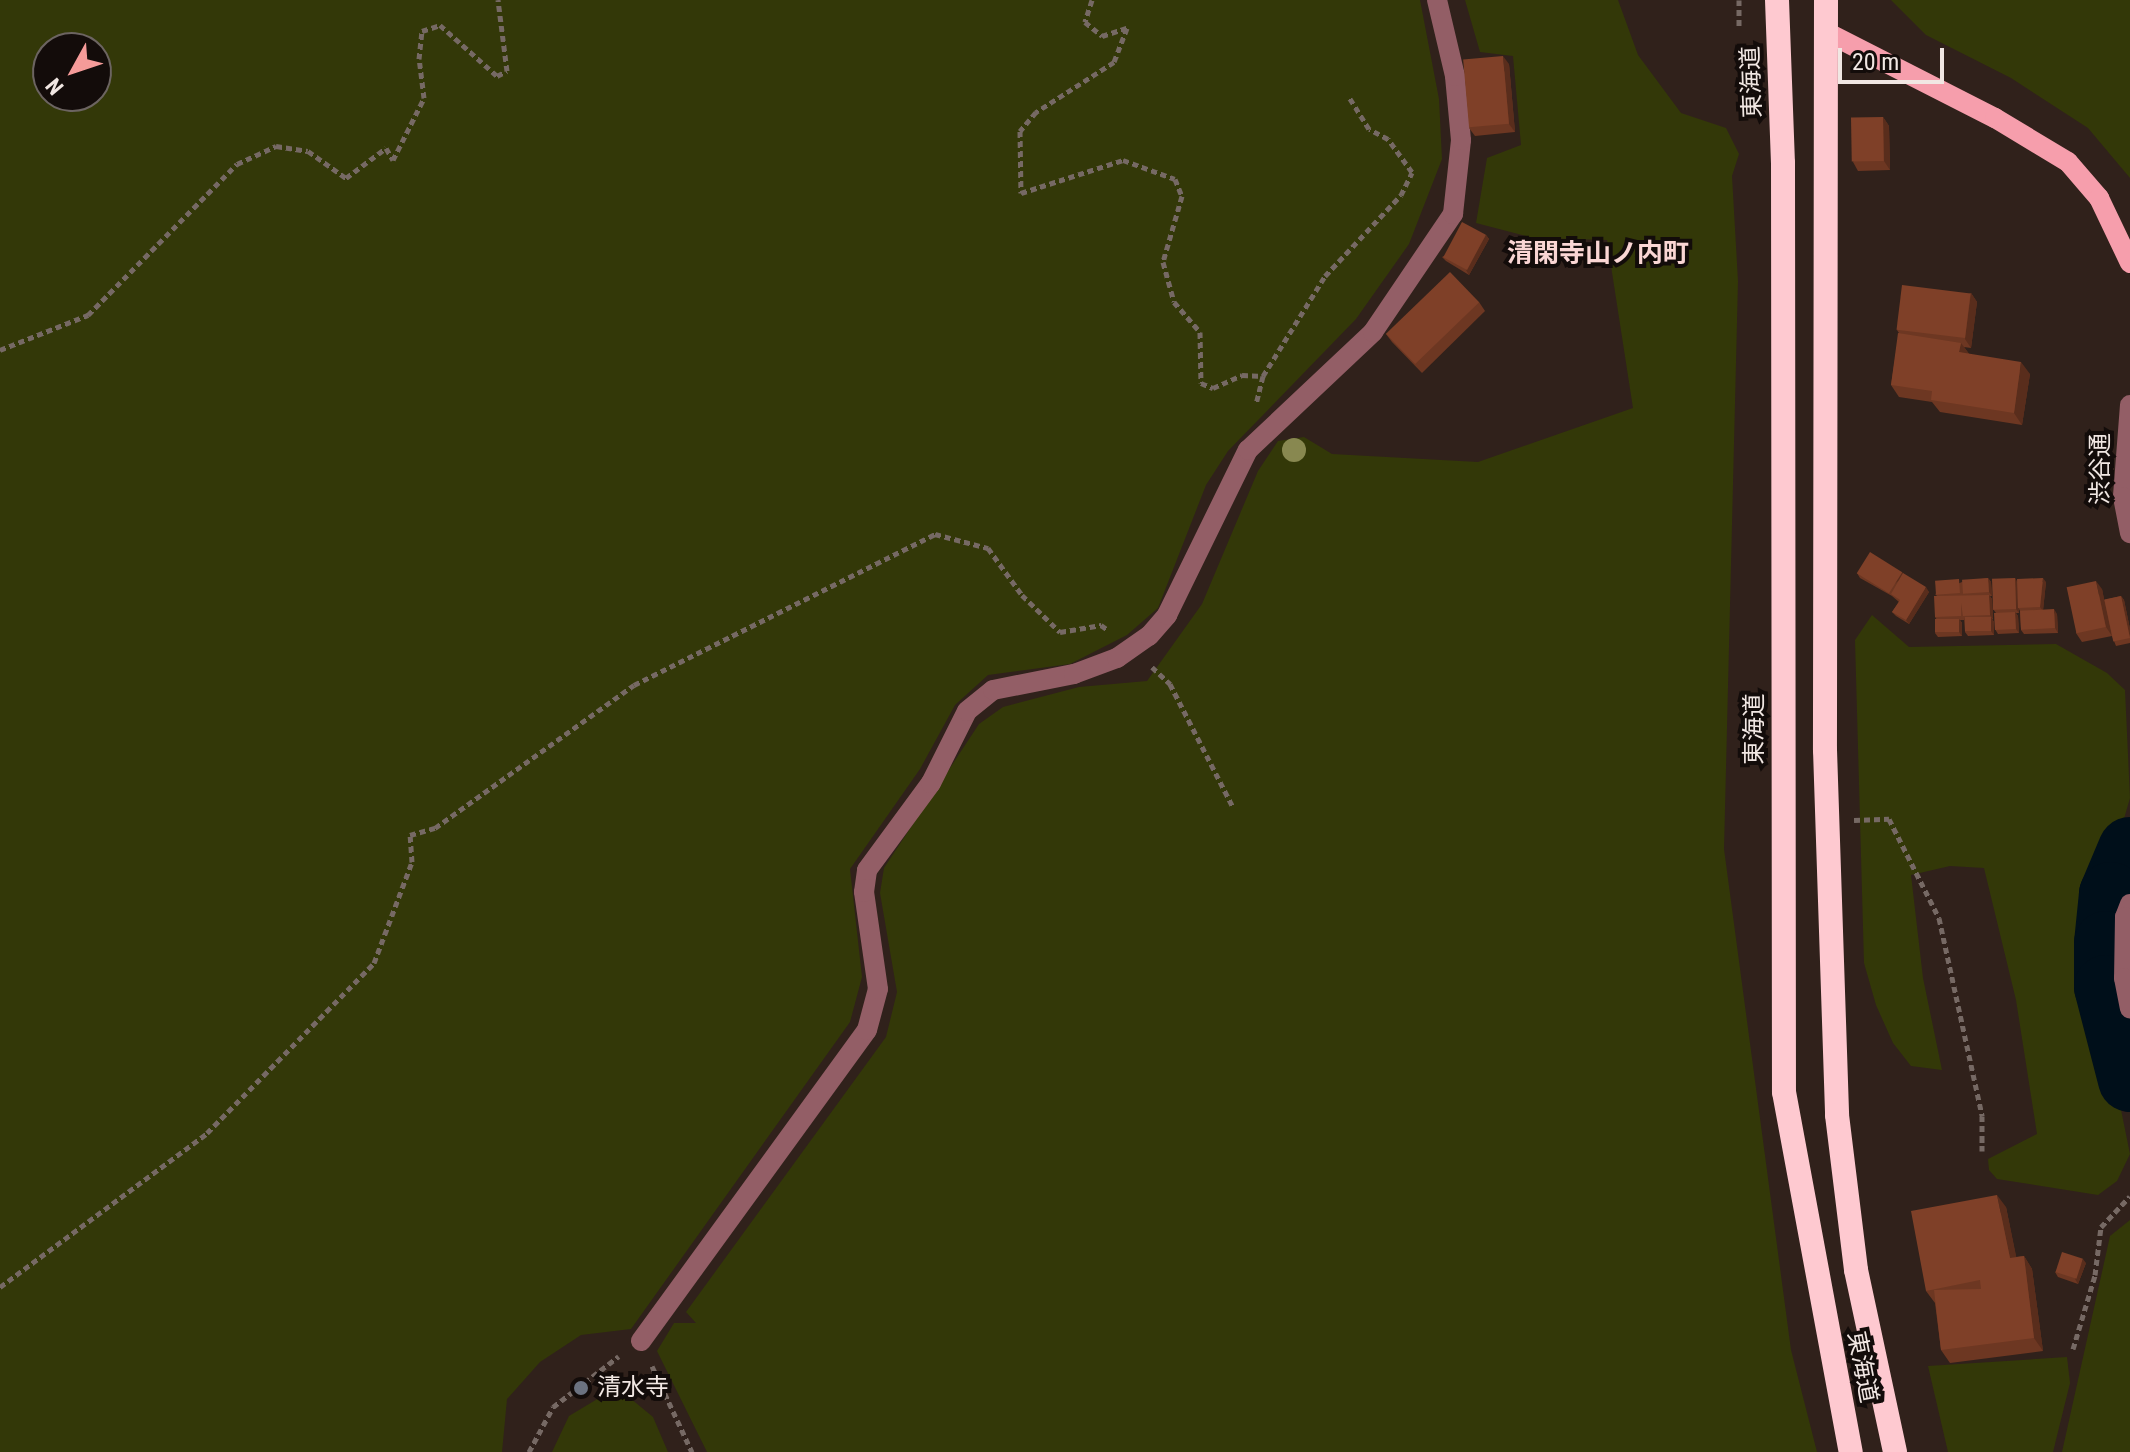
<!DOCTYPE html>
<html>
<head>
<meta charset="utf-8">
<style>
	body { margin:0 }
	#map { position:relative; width:2130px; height:1452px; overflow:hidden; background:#30211b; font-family:"Roboto Condensed","Noto Sans JP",sans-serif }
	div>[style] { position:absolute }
	.green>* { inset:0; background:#333808 }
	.river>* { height:64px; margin:-32px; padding:0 32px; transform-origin:32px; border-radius:32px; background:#000f1a }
	.path>* { height:5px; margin-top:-2.5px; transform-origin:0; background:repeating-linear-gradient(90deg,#766964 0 6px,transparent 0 10px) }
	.minor>* { height:20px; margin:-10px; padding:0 10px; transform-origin:10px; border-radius:10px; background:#935e66 }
	.major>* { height:20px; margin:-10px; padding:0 10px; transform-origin:10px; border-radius:10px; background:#f69eac }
	.highway>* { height:24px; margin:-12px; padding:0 12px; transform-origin:12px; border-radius:12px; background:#fec9d0 }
	.trees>* { width:24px; height:24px; margin:-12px; border-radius:50%; background:#888850 }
	.wall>* { inset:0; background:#6d3722 }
	.shaded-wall>* { inset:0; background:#592d1c; transform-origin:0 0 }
	.building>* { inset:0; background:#7f4028; transform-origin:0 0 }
	.dots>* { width:22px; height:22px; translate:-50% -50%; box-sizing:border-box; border:4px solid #130c0a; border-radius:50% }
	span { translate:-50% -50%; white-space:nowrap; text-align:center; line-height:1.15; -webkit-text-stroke:8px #130c0a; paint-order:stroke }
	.street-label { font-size:24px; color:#f1e7e3 }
	.poi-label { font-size:24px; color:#f1e7e3 }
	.left { translate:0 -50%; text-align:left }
	.neighbourhood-label { font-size:26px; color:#fad6d4; font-weight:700 }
	.north { position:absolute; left:32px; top:32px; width:80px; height:80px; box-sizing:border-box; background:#130c0a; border:2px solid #6c6461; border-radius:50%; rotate:230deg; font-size:22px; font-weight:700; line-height:32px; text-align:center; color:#f1e7e3 }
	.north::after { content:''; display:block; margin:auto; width:28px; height:36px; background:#f59b99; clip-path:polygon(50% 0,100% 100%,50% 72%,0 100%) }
	.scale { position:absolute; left:1838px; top:48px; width:106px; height:36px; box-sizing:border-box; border:4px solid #f1e7e3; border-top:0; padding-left:10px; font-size:24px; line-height:28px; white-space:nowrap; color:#f1e7e3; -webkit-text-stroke:6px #130c0a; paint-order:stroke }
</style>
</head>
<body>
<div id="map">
	<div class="green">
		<i style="clip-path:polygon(evenodd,0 0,1420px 0,1439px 99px,1442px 159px,1409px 244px,1356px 319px,1228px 451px,1206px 485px,1158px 608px,1127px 635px,1070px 664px,988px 675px,955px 705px,920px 769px,850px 869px,862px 977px,850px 1022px,631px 1329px,581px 1335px,540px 1362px,507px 1399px,502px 1452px,0 1452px,0 0,48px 48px,96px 48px,96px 96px,48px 96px,48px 48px)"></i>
		<i style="clip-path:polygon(1465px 0,1618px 0,1638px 55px,1681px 113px,1726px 128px,1739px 154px,1732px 176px,1738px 281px,1724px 849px,1791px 1350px,1817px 1452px,707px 1452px,657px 1351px,674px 1323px,696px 1323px,686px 1312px,886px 1037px,897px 992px,880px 893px,884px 868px,979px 724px,1003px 707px,1079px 687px,1147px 681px,1202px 604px,1258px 471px,1278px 441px,1304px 437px,1332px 454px,1478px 462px,1633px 408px,1607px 240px,1534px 238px,1476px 223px,1487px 158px,1521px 145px,1513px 56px,1480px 52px)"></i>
		<i style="clip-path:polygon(1891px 0,2130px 0,2130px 178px,2088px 128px,2011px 78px,1926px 35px)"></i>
		<i style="clip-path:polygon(1872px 615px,1909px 647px,2056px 644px,2107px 673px,2125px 690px,2130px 798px,2117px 843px,2091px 888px,2090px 957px,2130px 1154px,2117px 1181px,2098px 1195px,1997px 1179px,1989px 1170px,1988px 1159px,2037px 1134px,2016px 1000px,1984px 868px,1950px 866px,1911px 875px,1923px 978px,1942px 1070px,1911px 1066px,1893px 1043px,1876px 1005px,1864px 963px,1855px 640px)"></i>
		<i style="clip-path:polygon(2130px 1220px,2130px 1452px,2062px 1452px,2110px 1236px)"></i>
		<i style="clip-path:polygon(2067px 1357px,2070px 1383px,2053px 1452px,1948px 1452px,1928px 1366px)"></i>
		<i style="clip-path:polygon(609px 1392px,630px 1398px,653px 1417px,668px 1452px,552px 1452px,569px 1416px)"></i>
	</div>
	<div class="river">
		<i style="left:2130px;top:849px;width:49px;rotate:112.9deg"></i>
		<i style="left:2111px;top:894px;width:49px;rotate:95.8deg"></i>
		<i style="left:2106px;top:943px;width:44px;rotate:90deg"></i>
		<i style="left:2106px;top:987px;width:96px;rotate:75.5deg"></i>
	</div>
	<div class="path">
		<i style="left:1092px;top:0;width:23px;rotate:108deg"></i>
		<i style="left:1085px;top:22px;width:22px;rotate:39deg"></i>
		<i style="left:1102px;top:36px;width:26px;rotate:-18deg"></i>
		<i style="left:1127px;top:28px;width:36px;rotate:111deg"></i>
		<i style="left:1114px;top:62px;width:93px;rotate:147.3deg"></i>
		<i style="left:1036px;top:112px;width:25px;rotate:130deg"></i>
		<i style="left:1020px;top:131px;width:62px;rotate:89.1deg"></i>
		<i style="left:1021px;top:193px;width:107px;rotate:-17.9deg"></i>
		<i style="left:1123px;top:160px;width:55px;rotate:20.1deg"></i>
		<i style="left:1175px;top:179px;width:18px;rotate:68deg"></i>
		<i style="left:1182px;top:196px;width:69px;rotate:106.1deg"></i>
		<i style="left:1163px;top:262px;width:41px;rotate:74.6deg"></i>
		<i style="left:1174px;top:302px;width:40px;rotate:49deg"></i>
		<i style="left:1200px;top:332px;width:51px;rotate:88.9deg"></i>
		<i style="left:1201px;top:383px;width:13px;rotate:23deg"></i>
		<i style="left:1213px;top:388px;width:32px;rotate:-24deg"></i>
		<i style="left:1242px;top:375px;width:21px;rotate:3deg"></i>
		<i style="left:1263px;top:376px;width:29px;rotate:104deg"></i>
		<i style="left:1739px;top:0;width:26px;rotate:90deg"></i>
		<i style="left:0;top:350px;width:95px;rotate:-21.7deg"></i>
		<i style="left:88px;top:315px;width:212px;rotate:-45.4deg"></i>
		<i style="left:237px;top:164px;width:43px;rotate:-24.8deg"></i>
		<i style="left:276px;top:146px;width:32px;rotate:9deg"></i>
		<i style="left:308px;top:151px;width:47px;rotate:35.4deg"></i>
		<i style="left:346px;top:178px;width:50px;rotate:-36.9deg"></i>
		<i style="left:386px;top:148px;width:14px;rotate:60deg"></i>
		<i style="left:393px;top:160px;width:69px;rotate:-63.4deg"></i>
		<i style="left:424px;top:98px;width:39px;rotate:-97deg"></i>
		<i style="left:419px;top:59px;width:28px;rotate:-84deg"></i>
		<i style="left:422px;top:31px;width:19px;rotate:-18deg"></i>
		<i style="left:440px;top:25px;width:76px;rotate:41.8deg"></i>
		<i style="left:497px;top:76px;width:11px;rotate:-27deg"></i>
		<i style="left:507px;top:71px;width:72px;rotate:-97.2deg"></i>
		<i style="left:1263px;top:376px;width:118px;rotate:-58.2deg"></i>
		<i style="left:1325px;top:276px;width:111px;rotate:-46.8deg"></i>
		<i style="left:1401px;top:195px;width:25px;rotate:-64deg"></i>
		<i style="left:1412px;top:172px;width:41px;rotate:-126deg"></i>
		<i style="left:1388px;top:139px;width:21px;rotate:-152deg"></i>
		<i style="left:1369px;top:129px;width:38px;rotate:-122deg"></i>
		<i style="left:1152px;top:667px;width:25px;rotate:43deg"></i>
		<i style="left:1170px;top:684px;width:138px;rotate:62.9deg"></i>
		<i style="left:1854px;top:820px;width:35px;rotate:-2deg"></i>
		<i style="left:1889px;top:819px;width:111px;rotate:63.2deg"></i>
		<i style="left:1939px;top:918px;width:203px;rotate:77.7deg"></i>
		<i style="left:1982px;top:1116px;width:35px;rotate:90deg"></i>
		<i style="left:0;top:1287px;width:258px;rotate:-36.6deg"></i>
		<i style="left:207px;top:1133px;width:238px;rotate:-45.5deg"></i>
		<i style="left:374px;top:963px;width:108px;rotate:-69.4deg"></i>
		<i style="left:412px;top:862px;width:27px;rotate:-94deg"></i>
		<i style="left:410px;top:835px;width:26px;rotate:-16deg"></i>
		<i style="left:435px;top:828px;width:245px;rotate:-35.7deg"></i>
		<i style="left:634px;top:685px;width:337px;rotate:-26.6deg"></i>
		<i style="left:935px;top:534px;width:55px;rotate:14.8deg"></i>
		<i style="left:988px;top:548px;width:58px;rotate:54.1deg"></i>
		<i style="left:1022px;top:595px;width:53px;rotate:44.2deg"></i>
		<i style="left:1060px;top:632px;width:42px;rotate:-9.7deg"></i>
		<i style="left:1101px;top:625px;width:9px;rotate:36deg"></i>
		<i style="left:2073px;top:1349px;width:77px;rotate:-73.4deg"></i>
		<i style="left:2095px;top:1275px;width:48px;rotate:-82.9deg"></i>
		<i style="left:2101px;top:1227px;width:42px;rotate:-46.9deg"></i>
		<i style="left:652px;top:1366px;width:95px;rotate:65.1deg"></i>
		<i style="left:529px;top:1452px;width:51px;rotate:-61.9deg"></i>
		<i style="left:553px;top:1407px;width:83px;rotate:-37.7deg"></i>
	</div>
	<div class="minor">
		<i style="left:2130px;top:405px;width:92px;rotate:94.4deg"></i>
		<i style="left:2123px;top:497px;width:37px;rotate:79deg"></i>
		<i style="left:2130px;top:904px;width:14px;rotate:111deg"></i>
		<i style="left:2125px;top:917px;width:61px;rotate:90.9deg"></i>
		<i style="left:2124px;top:978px;width:31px;rotate:79deg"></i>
		<i style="left:641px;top:1341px;width:384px;rotate:-54deg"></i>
		<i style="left:867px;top:1030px;width:42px;rotate:-75deg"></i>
		<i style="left:878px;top:989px;width:98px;rotate:-98.2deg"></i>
		<i style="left:864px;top:892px;width:22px;rotate:-82deg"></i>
		<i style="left:867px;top:870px;width:108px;rotate:-53.7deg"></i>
		<i style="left:931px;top:783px;width:80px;rotate:-63.4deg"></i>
		<i style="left:967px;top:711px;width:33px;rotate:-39deg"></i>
		<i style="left:993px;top:690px;width:83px;rotate:-11.2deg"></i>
		<i style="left:1074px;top:674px;width:46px;rotate:-20.4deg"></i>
		<i style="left:1117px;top:658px;width:39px;rotate:-35deg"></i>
		<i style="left:1149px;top:636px;width:28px;rotate:-49deg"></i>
		<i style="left:1167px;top:615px;width:184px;rotate:-63.9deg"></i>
		<i style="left:1248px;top:450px;width:172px;rotate:-43.3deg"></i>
		<i style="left:1373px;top:332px;width:143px;rotate:-55.9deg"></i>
		<i style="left:1453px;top:214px;width:74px;rotate:-83.8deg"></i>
		<i style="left:1461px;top:140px;width:64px;rotate:-95.4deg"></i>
		<i style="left:1455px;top:76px;width:78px;rotate:-103.3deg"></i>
	</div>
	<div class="major">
		<i style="left:1826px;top:32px;width:190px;rotate:27deg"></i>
		<i style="left:1995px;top:118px;width:85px;rotate:31.1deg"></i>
		<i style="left:2068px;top:162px;width:48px;rotate:49.3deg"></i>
		<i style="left:2099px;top:198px;width:72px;rotate:64.5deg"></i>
	</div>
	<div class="highway">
		<i style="left:1777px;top:0;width:163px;rotate:87.9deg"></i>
		<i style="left:1783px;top:163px;width:929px;rotate:89.94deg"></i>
		<i style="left:1784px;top:1092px;width:366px;rotate:79.5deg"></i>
		<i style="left:1826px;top:0;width:750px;rotate:90.08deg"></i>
		<i style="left:1825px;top:750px;width:365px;rotate:88.1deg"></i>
		<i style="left:1837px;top:1115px;width:156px;rotate:83deg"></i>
		<i style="left:1856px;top:1270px;width:186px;rotate:77.9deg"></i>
	</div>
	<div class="trees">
		<i style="left:1294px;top:450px"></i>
	</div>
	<div class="wall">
		<i style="clip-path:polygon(1509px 64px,1515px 132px,1475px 136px,1469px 128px)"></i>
		<i style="clip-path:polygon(1883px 117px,1889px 126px,1890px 170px,1858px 171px,1853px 162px)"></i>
		<i style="clip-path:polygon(1486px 235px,1489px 239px,1469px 275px,1446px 261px,1442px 257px)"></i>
		<i style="clip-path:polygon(1971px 293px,1977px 302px,1971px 348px,1964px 347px,1969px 354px,2030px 374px,2022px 425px,1940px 412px,1932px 402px,1899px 397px,1891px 385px,1899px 333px,1897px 330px)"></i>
		<i style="clip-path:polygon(1479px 302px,1485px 311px,1422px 373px,1392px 342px,1386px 334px)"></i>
		<i style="clip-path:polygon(1857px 573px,1903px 574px,1929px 592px,1909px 624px,1896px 616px,1892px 612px,1899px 602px,1892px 596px,1860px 578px)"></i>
		<i style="clip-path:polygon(1988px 578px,1991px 582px,1992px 596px,1990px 596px,1992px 599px,1993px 619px,1992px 619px,1994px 622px,1994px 635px,1968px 636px,1965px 632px,1964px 618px,1964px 620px,1960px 620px,1962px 623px,1962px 636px,1938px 637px,1935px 633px,1937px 620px,1935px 617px,1937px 596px,1935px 594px,1962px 582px)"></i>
		<i style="clip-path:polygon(2015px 578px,2017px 582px,2046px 582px,2043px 610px,2057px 614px,2058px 633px,2024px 634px,2021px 630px,2020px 611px,2019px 609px,2019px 613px,2016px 613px,2018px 616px,2019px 633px,1998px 634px,1995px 629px,1996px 613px,1993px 609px)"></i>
		<i style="clip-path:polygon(2102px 589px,2104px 600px,2121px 596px,2124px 600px,2130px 629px,2130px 643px,2116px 646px,2112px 636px,2082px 642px,2076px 633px)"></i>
		<i style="clip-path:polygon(2006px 1207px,2016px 1257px,2024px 1256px,2032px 1269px,2043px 1351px,1950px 1363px,1941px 1350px,1935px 1303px,1926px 1291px)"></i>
		<i style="clip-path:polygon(2086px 1263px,2078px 1284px,2058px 1277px,2055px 1272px)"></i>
	</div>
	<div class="shaded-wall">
		<i style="clip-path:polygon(1503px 56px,1509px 64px,1515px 132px,1509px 124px)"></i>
		<i style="clip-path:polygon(1883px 117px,1889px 126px,1890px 170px,1884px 161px)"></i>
		<i style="clip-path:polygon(1486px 235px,1489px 239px,1469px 275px,1466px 270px)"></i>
		<i style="clip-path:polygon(1971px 293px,1977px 302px,1971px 348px,1965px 339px)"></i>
		<i style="clip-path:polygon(1961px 343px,1970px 355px,1959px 352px)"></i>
		<i style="clip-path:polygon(2021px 362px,2030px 374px,2022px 425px,2014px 413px)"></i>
		<i style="left:1902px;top:572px;width:5px;height:25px;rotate:53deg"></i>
		<i style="clip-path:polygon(1988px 578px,1991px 582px,1992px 596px,1989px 592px)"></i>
		<i style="clip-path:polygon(2015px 578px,2018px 583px,2019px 613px,2016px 609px)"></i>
		<i style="clip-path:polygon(2043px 578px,2046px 582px,2043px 611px,2040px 607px)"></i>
		<i style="clip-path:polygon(2096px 581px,2102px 589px,2112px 636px,2106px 627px)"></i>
		<i style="clip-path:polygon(1926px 587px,1929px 592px,1909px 624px,1906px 620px)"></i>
		<i style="clip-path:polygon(1989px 595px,1992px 599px,1993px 619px,1990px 615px)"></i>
		<i style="clip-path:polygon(2121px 596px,2124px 600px,2130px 629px,2130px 638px)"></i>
		<i style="clip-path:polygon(2054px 609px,2057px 614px,2058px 633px,2055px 628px)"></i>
		<i style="clip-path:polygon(2015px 612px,2018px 616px,2019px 633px,2016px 629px)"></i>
		<i style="clip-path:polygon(1991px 617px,1994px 622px,1994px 635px,1991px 631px)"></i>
		<i style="clip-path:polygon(1959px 619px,1962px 623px,1962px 636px,1959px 632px)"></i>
		<i style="clip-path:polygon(1997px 1195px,2006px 1207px,2019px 1270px,2010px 1258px)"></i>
		<i style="clip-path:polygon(2024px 1256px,2032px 1269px,2043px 1351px,2034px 1338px)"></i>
		<i style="clip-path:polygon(2083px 1259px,2086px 1263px,2078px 1284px,2075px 1279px)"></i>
	</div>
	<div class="building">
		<i style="left:1503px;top:56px;width:68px;height:40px;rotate:85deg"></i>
		<i style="left:1883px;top:117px;width:44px;height:32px;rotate:89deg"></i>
		<i style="left:1462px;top:222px;width:27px;height:40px;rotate:28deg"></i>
		<i style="left:1450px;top:272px;width:42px;height:89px;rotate:46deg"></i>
		<i style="left:1902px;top:285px;width:69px;height:45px;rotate:7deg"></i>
		<i style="clip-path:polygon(1898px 333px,1961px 343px,1959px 352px,2021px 362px,2014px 413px,1931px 400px,1932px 391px,1891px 385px)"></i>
		<i style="left:1870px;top:552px;width:38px;height:25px;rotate:32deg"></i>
		<i style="clip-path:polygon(1903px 573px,1926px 587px,1906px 620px,1892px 612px,1900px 600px,1891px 594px)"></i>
		<i style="left:1988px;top:578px;width:14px;height:26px;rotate:86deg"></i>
		<i style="left:2015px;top:578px;width:31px;height:23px;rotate:88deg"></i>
		<i style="clip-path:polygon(2043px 578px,2040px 607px,2018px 608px,2017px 579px)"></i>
		<i style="left:1959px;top:579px;width:14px;height:24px;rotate:86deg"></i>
		<i style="left:2096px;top:581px;width:47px;height:30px;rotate:78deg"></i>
		<i style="clip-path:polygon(1989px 595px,1990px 615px,1963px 616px,1961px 603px,1961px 616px,1935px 617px,1934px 596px)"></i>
		<i style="left:2121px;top:596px;width:43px;height:17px;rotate:78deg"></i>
		<i style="left:2054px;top:609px;width:19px;height:34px;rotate:87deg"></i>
		<i style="left:2015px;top:612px;width:17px;height:21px;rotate:87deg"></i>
		<i style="left:1991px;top:617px;width:14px;height:26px;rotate:90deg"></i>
		<i style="left:1959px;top:619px;width:13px;height:24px;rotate:90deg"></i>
		<i style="clip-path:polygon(1997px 1195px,2010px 1258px,2024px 1256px,2034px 1338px,1941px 1350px,1934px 1290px,1981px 1289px,1980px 1280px,1926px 1291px,1911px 1211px)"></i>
		<i style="left:2062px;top:1252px;width:22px;height:21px;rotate:18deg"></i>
	</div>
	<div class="dots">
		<i style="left:581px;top:1388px;background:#6b7280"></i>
	</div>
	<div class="street-label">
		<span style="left:1752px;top:82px;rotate:-92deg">東海道</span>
		<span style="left:2101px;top:469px;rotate:-90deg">渋谷通</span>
		<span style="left:1755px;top:729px;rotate:-90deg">東海道</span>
		<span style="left:1862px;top:1367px;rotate:79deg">東海道</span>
	</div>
	<div class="poi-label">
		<span class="left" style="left:597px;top:1388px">清水寺</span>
	</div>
	<div class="neighbourhood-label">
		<span style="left:1598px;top:254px">清閑寺山ノ内町</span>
	</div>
	<div class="north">N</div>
	<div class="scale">20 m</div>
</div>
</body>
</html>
